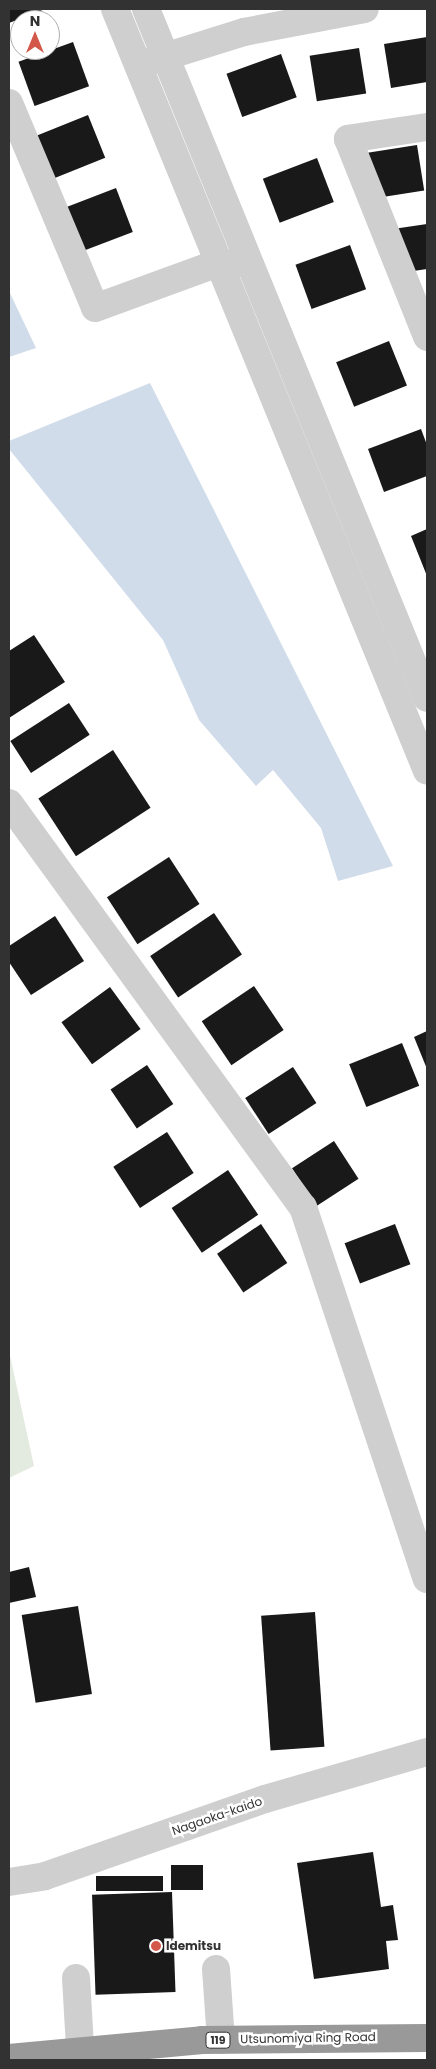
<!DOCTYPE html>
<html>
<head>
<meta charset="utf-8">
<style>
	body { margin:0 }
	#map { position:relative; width:436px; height:2069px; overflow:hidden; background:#fff; font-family:Poppins,sans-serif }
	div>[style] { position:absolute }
	.green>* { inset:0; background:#e3eadf }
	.water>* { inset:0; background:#d1dcea }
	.building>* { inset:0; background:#191919; transform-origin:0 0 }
	.minor>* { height:28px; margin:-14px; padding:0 14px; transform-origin:14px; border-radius:14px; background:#cfcfcf }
	.highway>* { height:28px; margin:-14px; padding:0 14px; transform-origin:14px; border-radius:14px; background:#999 }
	.dots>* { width:14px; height:14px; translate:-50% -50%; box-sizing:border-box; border:2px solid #fff; border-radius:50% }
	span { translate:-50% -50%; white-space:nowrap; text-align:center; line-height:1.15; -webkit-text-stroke:5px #fff; paint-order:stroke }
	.shield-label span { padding:1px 4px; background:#fff; border:1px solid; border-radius:4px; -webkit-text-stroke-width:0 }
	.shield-label { font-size:11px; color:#323232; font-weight:700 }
	.street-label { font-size:12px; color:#323232 }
	.poi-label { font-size:12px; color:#323232; font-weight:700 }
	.left { translate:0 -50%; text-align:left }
	.frame { position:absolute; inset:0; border:10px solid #323232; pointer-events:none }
	.north { position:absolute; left:10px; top:10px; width:50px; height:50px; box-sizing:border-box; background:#fff; border:1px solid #adadad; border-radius:50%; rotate:0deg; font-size:14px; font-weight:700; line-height:20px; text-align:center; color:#323232 }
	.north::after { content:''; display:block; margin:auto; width:18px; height:22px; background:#d3584a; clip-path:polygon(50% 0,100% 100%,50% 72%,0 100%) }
</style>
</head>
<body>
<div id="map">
	<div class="green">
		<i style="clip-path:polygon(9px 1351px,34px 1466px,9px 1478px)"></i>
	</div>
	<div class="water">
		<i style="clip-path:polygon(9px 291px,36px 348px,9px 357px)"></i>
		<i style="clip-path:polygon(150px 383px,393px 866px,338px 881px,321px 828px,273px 770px,256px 786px,199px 720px,163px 640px,9px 449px,9px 441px)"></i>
	</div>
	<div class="building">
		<i style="clip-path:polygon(9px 9px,45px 9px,9px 23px)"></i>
		<i style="clip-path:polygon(427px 37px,427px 82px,391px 88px,384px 44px)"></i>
		<i style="left:73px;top:42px;width:47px;height:58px;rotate:70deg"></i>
		<i style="left:359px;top:48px;width:46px;height:50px;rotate:81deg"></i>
		<i style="left:281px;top:54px;width:46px;height:58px;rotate:70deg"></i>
		<i style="left:88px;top:115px;width:46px;height:57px;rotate:68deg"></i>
		<i style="left:417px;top:145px;width:46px;height:50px;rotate:81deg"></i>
		<i style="left:317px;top:158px;width:47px;height:58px;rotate:69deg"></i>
		<i style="left:116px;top:188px;width:47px;height:57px;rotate:69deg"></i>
		<i style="clip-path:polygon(427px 224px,427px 269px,400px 273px,393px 229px)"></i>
		<i style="left:350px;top:245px;width:47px;height:58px;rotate:70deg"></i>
		<i style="left:389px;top:341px;width:48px;height:57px;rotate:68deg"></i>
		<i style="clip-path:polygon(421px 429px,427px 445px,427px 476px,384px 492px,368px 449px)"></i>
		<i style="clip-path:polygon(427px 529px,427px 576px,411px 536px)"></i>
		<i style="clip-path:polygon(34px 635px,65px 682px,9px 718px,9px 651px)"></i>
		<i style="left:69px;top:703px;width:38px;height:70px;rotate:57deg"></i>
		<i style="left:113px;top:750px;width:69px;height:89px;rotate:57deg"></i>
		<i style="left:169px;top:857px;width:56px;height:74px;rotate:57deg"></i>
		<i style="left:214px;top:913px;width:50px;height:77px;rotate:56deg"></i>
		<i style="clip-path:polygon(55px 916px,84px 961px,31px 995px,9px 962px,9px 946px)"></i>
		<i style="left:254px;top:986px;width:53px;height:63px;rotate:56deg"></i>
		<i style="left:110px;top:987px;width:52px;height:60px;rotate:54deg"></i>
		<i style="clip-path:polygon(427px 1031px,427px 1069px,414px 1037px)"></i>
		<i style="left:402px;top:1043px;width:46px;height:57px;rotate:68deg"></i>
		<i style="left:147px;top:1065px;width:47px;height:44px;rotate:56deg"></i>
		<i style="left:293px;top:1067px;width:43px;height:57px;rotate:57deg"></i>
		<i style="left:167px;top:1132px;width:49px;height:64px;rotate:57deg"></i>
		<i style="left:334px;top:1141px;width:45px;height:50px;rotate:57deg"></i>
		<i style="left:228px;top:1170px;width:54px;height:68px;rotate:56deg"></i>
		<i style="left:261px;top:1224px;width:47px;height:53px;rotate:56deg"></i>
		<i style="left:395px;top:1224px;width:43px;height:54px;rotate:69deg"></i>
		<i style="clip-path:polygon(29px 1567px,36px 1597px,9px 1603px,9px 1572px)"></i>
		<i style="left:78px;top:1606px;width:89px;height:57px;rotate:81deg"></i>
		<i style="left:315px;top:1612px;width:135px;height:54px;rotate:86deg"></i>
		<i style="clip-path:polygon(373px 1852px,381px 1907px,393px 1905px,398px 1940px,386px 1941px,389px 1969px,314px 1979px,297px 1863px)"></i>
		<i style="left:203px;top:1865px;width:25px;height:32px;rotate:90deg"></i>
		<i style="left:163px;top:1876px;width:15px;height:67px;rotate:90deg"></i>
		<i style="left:172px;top:1892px;width:100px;height:80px;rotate:88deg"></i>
	</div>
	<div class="minor">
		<i style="left:115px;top:9px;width:823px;rotate:67.73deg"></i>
		<i style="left:146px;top:9px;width:744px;rotate:67.81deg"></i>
		<i style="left:148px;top:62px;width:101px;rotate:-17.4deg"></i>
		<i style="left:244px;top:32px;width:123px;rotate:-10.8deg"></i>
		<i style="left:9px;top:103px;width:222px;rotate:67.2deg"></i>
		<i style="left:95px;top:308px;width:131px;rotate:-20.1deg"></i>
		<i style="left:218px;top:263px;width:17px;rotate:3deg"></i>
		<i style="left:427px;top:127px;width:80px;rotate:171.4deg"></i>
		<i style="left:348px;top:139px;width:213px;rotate:68.2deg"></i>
		<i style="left:9px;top:803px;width:500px;rotate:54deg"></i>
		<i style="left:303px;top:1207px;width:392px;rotate:71.6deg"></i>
		<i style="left:9px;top:1882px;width:36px;rotate:-9deg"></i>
		<i style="left:45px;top:1876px;width:233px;rotate:-19.3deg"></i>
		<i style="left:265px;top:1799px;width:169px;rotate:-16.2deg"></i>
		<i style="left:216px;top:1969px;width:71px;rotate:86deg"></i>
		<i style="left:76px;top:1978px;width:70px;rotate:86.7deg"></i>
	</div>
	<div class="highway">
		<i style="left:9px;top:2058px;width:194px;rotate:-5.3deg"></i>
		<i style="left:202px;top:2040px;width:225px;rotate:-0.5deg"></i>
	</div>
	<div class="dots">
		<i style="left:156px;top:1946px;background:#d3584a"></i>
	</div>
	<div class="shield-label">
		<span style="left:218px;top:2040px">119</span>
	</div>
	<div class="street-label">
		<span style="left:217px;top:1816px;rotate:-19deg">Nagaoka-kaido</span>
		<span style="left:308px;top:2038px;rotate:-1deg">Utsunomiya Ring Road</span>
	</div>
	<div class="poi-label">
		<span class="left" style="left:166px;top:1946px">Idemitsu</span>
	</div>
	<div class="frame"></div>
	<div class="north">N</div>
</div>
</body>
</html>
